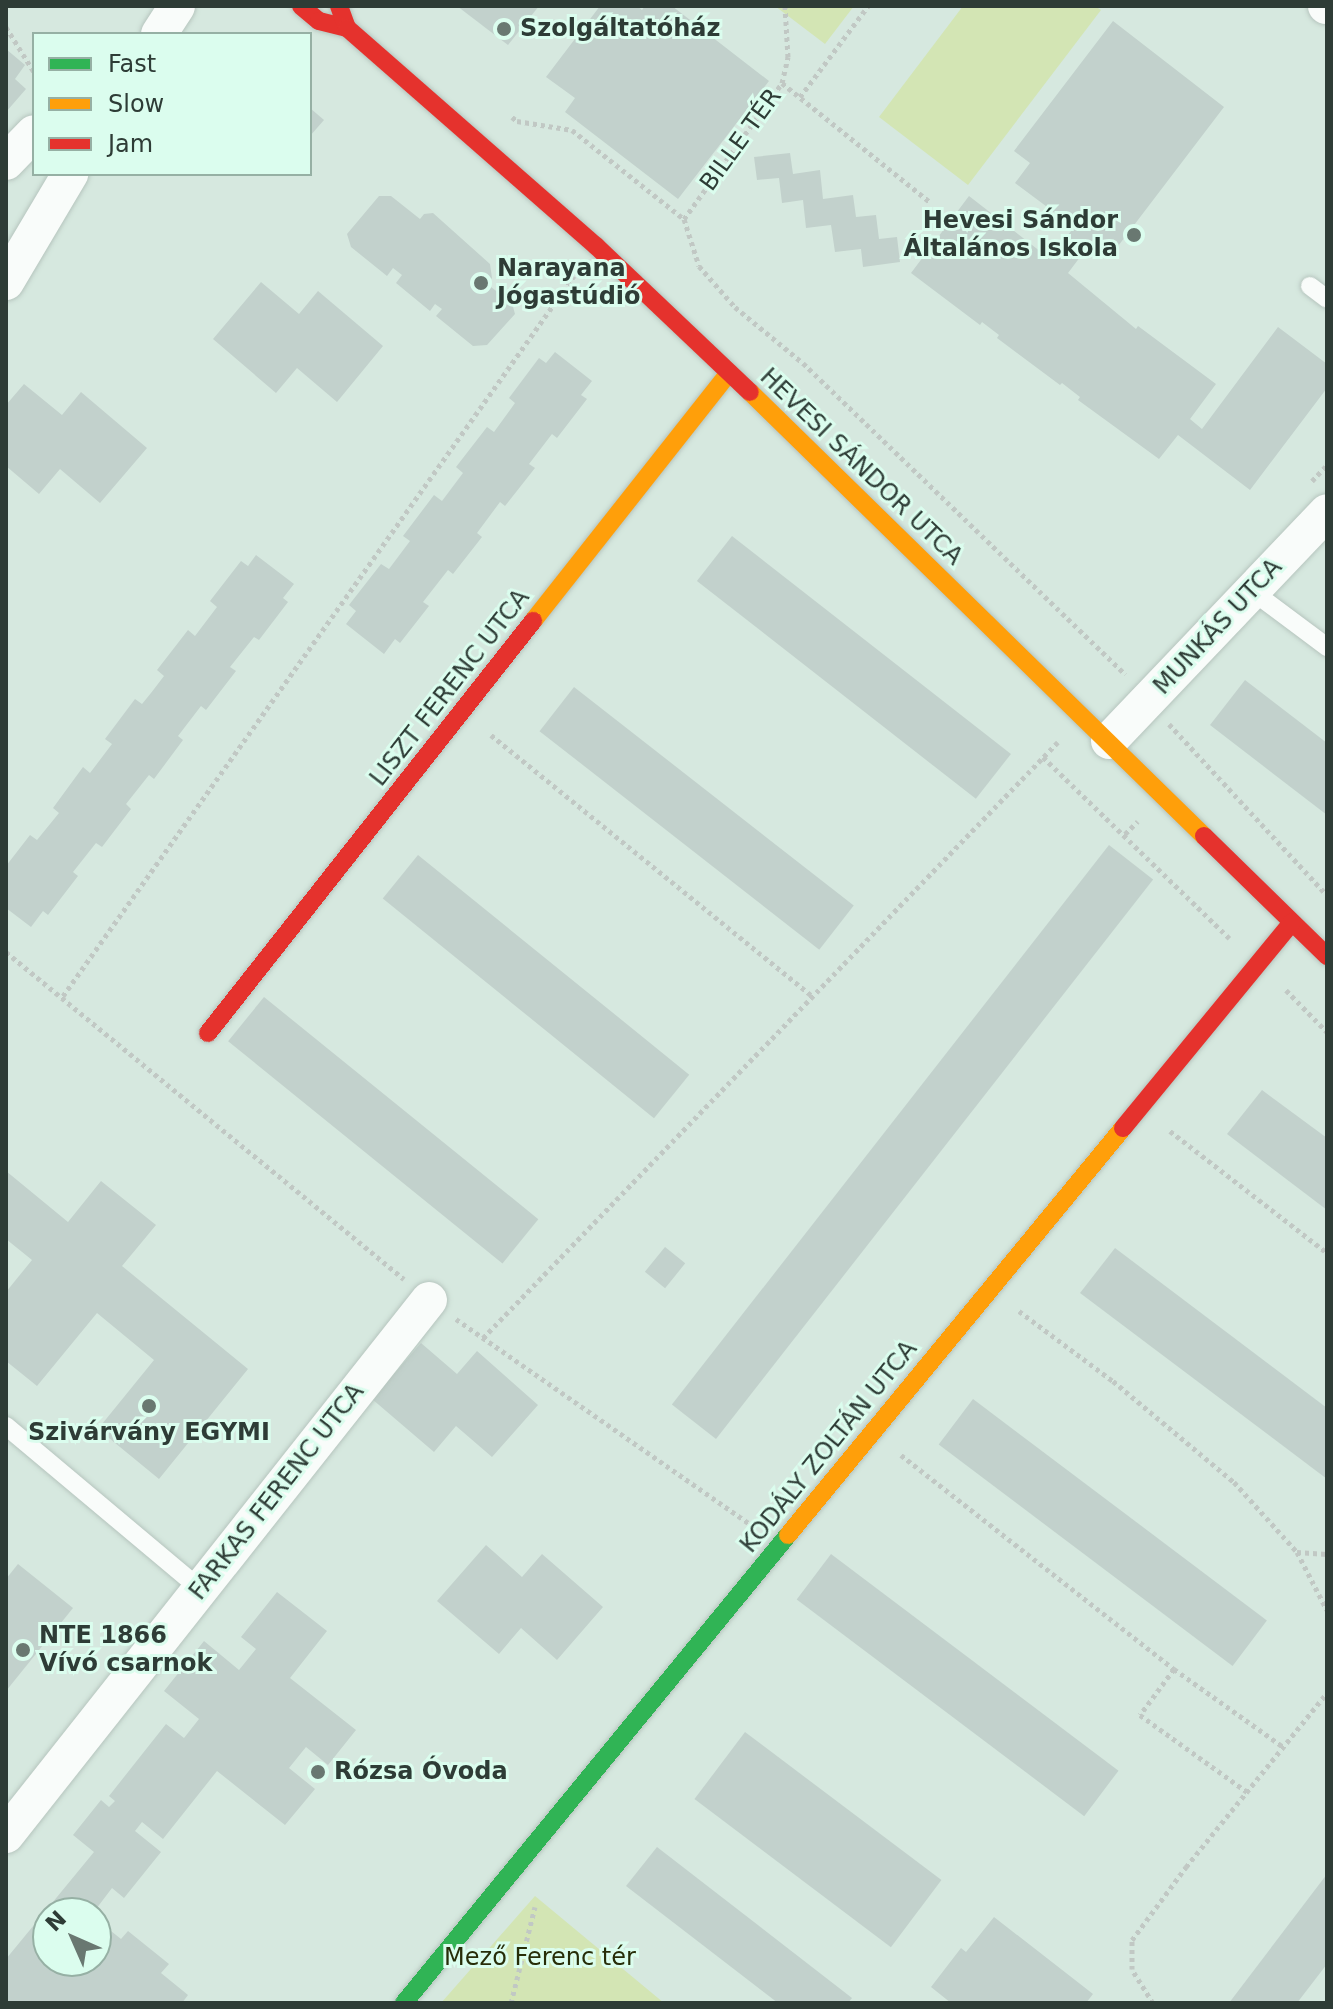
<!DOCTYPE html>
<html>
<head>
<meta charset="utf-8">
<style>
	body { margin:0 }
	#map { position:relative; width:1333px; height:2009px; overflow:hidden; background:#d6e8df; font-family:"DejaVu Sans",sans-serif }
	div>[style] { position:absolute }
	.green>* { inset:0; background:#d3e5b4 }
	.building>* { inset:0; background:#c2d1cc; transform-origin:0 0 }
	.path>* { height:5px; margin-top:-2.5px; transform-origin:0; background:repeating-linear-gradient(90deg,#c1c8c4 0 4px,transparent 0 8px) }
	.roads { filter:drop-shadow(0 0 2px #b6c5be) drop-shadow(0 0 2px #b6c5be) }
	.lane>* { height:18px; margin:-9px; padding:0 9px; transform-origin:9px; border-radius:9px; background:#f9fcfa }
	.street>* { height:36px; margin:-18px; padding:0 18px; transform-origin:18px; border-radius:18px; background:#f9fcfa }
	.fast>* { height:18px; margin:-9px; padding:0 9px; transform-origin:9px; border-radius:9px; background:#30b455 }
	.slow>* { height:18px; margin:-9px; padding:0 9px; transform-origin:9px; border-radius:9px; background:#ff9f0a }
	.jam>* { height:18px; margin:-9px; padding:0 9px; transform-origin:9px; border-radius:9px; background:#e5322d }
	.dots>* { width:22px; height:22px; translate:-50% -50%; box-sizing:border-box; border:4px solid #dbfdee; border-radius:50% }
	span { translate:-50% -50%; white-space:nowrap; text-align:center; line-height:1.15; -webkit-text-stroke:6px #dbfdee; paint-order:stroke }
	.poi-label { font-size:24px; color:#2e3c36; font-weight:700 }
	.left { translate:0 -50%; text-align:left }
	.right { translate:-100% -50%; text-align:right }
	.street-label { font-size:24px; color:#2e3c36 }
	.park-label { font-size:24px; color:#272d08 }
	.frame { position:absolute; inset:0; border:8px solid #2e3c36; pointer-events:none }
	.legend { position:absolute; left:32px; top:32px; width:280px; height:144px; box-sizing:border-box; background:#dbfdee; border:2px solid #96b0a4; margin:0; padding:10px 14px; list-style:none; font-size:24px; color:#2e3c36 }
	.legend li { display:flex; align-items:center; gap:16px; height:40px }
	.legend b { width:40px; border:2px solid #96b0a4 }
	.north { position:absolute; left:32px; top:1897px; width:80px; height:80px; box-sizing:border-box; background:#dbfdee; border:2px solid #96b0a4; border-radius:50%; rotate:315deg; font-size:22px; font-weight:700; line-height:32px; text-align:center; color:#2e3c36 }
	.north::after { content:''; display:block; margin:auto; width:28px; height:36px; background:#697871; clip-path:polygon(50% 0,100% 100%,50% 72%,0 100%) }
</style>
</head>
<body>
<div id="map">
	<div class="green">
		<i style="clip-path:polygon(775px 6px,854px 6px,825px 44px)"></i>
		<i style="clip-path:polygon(963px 6px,1095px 6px,1101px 10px,968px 185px,879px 117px)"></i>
		<i style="clip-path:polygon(535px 1896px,664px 2003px,441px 2003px)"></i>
	</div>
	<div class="building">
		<i style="clip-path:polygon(457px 6px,539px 6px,508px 45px)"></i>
		<i style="clip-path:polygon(600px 6px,637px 6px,642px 10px,645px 6px,672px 6px,769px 81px,678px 199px,565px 112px,575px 98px,546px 77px)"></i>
		<i style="clip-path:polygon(1113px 21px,1224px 107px,1112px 254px,1093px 240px,1068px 273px,1136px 329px,1138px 326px,1216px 384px,1190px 419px,1202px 429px,1278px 327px,1327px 364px,1327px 388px,1250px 490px,1178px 435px,1159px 459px,1078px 400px,1080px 397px,1062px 383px,1060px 385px,997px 338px,999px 335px,982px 322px,980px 325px,911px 273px,969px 196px,1050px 259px,1074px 227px,1015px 183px,1030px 163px,1014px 151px)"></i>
		<i style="clip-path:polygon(6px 49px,25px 65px,15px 79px,26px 89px,6px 112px)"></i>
		<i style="clip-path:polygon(310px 108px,324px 120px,310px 136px)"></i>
		<i style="clip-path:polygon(790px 153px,793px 174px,820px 170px,823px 199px,853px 195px,856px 217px,876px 215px,879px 239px,897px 237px,900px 262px,863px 267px,861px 249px,835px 252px,831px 225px,806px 228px,803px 200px,782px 203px,779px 178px,757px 180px,754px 157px)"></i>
		<i style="clip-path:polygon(379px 196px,391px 196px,420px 219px,424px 214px,433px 213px,490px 264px,492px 278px,487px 284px,512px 303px,515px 314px,487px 345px,473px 346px,436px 316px,442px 309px,435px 304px,430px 311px,396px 283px,402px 275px,393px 268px,387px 276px,351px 247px,347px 234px)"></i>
		<i style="clip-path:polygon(261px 282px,299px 314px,318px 291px,383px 346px,337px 402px,297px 368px,276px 393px,213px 339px)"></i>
		<i style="clip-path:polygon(555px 352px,592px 381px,581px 395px,587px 399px,557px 438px,552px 434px,529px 464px,535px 468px,505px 506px,500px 502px,477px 533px,482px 537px,453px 574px,448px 570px,423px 602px,429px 606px,400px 643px,395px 639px,384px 654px,346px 624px,356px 611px,349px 605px,381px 564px,389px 569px,410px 541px,403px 536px,434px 495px,442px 501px,463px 473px,456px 467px,487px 427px,494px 432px,515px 403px,509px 398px,539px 358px,546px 363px)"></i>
		<i style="clip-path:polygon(24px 384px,62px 415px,81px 392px,147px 448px,100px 503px,60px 469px,39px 494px,6px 466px,6px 405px)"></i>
		<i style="left:732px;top:536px;width:354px;height:57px;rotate:38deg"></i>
		<i style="clip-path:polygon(256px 555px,294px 584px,283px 598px,288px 602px,259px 640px,254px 637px,230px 667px,236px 671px,206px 710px,201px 706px,178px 736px,183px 740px,154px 779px,149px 775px,126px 804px,131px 809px,102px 847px,96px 843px,73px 872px,78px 876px,48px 915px,43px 911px,31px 927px,6px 908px,6px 866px,30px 835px,37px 840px,59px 813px,53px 808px,83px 767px,90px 773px,112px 744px,105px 739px,135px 699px,142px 704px,151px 693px,164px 676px,157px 670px,188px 630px,195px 636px,217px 607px,210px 601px,241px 561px,248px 566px)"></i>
		<i style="clip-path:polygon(1245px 680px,1327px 743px,1327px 815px,1210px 725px)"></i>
		<i style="left:574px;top:687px;width:355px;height:56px;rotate:38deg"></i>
		<i style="left:1109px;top:845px;width:56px;height:710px;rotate:38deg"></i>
		<i style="left:418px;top:855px;width:349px;height:56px;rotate:39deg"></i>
		<i style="left:264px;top:997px;width:353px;height:57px;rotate:39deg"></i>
		<i style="clip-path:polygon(1262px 1090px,1327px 1138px,1327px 1210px,1227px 1134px)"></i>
		<i style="clip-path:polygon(6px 1171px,68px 1222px,101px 1181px,156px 1225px,122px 1266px,248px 1369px,159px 1479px,98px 1429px,154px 1360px,97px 1313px,37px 1386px,6px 1361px,6px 1292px,32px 1260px,6px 1239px)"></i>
		<i style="left:665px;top:1247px;width:26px;height:32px;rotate:39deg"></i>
		<i style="clip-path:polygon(1115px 1248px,1327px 1408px,1327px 1479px,1080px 1293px)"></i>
		<i style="clip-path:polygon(421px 1343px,457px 1374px,477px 1351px,538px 1405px,492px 1457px,456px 1426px,434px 1452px,372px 1399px)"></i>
		<i style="left:973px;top:1399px;width:368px;height:57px;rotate:37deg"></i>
		<i style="clip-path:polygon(486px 1545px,522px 1577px,542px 1554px,603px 1607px,557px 1660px,521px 1628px,499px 1654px,437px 1601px)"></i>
		<i style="left:831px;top:1554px;width:360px;height:57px;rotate:37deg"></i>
		<i style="clip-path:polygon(18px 1564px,73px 1608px,6px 1691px,6px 1579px)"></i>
		<i style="clip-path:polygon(277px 1592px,327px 1631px,290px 1678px,356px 1730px,328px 1765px,306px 1747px,289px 1768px,315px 1789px,285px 1825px,217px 1771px,163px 1839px,142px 1822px,135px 1831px,161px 1852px,124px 1898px,112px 1888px,93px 1913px,48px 1913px,48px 1961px,96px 1961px,96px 1919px,121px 1939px,128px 1931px,169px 1964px,161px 1973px,188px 1995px,182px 2003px,6px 2003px,6px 1959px,94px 1852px,73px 1835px,101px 1800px,109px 1807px,115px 1801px,109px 1796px,166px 1724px,184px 1738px,199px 1719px,164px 1691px,204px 1641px,239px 1670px,256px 1649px,241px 1637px)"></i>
		<i style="left:745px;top:1732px;width:246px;height:84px;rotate:37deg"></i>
		<i style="clip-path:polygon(657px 1847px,852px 1998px,848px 2003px,778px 2003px,626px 1886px)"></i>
		<i style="clip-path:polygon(1327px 1874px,1327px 1964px,1297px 2003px,1229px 2003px)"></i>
		<i style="clip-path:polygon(994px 1917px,1093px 1994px,1086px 2003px,951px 2003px,931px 1987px,961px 1948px,966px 1952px)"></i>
	</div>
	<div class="path">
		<i style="left:6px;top:27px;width:53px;rotate:58.1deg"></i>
		<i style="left:782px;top:83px;width:189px;rotate:38.8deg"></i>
		<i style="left:800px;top:97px;width:114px;rotate:-53.2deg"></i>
		<i style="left:512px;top:117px;width:6px;rotate:39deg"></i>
		<i style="left:517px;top:121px;width:56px;rotate:9.3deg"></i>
		<i style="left:572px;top:130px;width:143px;rotate:38.5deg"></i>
		<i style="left:684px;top:219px;width:49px;rotate:72.3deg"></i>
		<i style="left:699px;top:266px;width:55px;rotate:48.7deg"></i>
		<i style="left:735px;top:307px;width:88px;rotate:39.5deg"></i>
		<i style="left:803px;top:363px;width:448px;rotate:44deg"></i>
		<i style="left:684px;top:219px;width:168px;rotate:-54.2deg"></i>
		<i style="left:782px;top:83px;width:27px;rotate:-77deg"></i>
		<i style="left:788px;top:57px;width:51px;rotate:-93.4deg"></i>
		<i style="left:1312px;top:481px;width:22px;rotate:-47deg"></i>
		<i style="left:1169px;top:724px;width:233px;rotate:47.3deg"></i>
		<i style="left:491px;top:735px;width:414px;rotate:39.1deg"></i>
		<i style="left:1043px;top:757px;width:260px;rotate:44.2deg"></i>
		<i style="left:1125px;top:834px;width:18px;rotate:-45deg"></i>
		<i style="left:6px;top:952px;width:515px;rotate:39.41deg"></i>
		<i style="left:1286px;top:990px;width:59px;rotate:45.7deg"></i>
		<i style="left:63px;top:996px;width:883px;rotate:-54.64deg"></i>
		<i style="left:1170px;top:1131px;width:199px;rotate:37.8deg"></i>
		<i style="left:1019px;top:1311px;width:117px;rotate:36.7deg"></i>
		<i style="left:1113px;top:1381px;width:158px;rotate:39.9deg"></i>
		<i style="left:1234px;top:1482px;width:94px;rotate:48deg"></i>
		<i style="left:1297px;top:1552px;width:30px;rotate:4deg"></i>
		<i style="left:456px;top:1319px;width:358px;rotate:34.9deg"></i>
		<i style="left:483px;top:1338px;width:828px;rotate:-46.03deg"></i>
		<i style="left:901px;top:1455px;width:347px;rotate:38.1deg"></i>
		<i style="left:1174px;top:1669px;width:57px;rotate:126.5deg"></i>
		<i style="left:1140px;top:1715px;width:132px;rotate:35.7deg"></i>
		<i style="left:1297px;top:1552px;width:65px;rotate:62.7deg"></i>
		<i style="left:1174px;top:1669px;width:133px;rotate:35.5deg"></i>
		<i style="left:511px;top:2003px;width:99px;rotate:-76deg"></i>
		<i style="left:1153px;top:2003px;width:40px;rotate:-122deg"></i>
		<i style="left:1132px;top:1969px;width:29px;rotate:-90deg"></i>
		<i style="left:1132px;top:1940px;width:91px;rotate:-53.5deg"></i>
		<i style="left:1186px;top:1867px;width:224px;rotate:-51deg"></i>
	</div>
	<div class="roads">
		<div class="lane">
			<i style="left:1310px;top:286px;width:21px;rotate:37deg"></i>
			<i style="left:1252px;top:591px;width:94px;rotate:36.7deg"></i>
			<i style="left:6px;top:1426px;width:253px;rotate:40deg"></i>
		</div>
		<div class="street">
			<i style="left:1326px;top:6px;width:1px"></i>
			<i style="left:159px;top:34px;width:33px;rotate:-57deg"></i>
			<i style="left:6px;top:162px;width:40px;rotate:-46deg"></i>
			<i style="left:6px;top:282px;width:126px;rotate:-59.3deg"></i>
			<i style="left:1109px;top:741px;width:316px;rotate:-46.4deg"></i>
			<i style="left:6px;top:1835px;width:682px;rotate:-51.67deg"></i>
		</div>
		<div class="fast">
			<i style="left:404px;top:2003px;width:605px;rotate:-50.63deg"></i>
		</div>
		<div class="slow">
			<i style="left:750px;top:392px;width:635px;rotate:44.36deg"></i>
			<i style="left:533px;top:621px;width:316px;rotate:-51.7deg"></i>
			<i style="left:788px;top:1535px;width:527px;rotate:-50.54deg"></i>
		</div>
		<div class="jam">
			<i style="left:301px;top:6px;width:23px;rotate:40deg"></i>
			<i style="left:319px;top:21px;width:29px;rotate:14deg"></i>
			<i style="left:339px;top:6px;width:23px;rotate:70deg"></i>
			<i style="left:347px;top:28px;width:331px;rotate:41.2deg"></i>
			<i style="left:596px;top:246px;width:212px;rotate:43.5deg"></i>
			<i style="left:1204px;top:836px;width:172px;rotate:44.3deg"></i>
			<i style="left:208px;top:1033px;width:525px;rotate:-51.73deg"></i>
			<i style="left:1123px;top:1128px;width:266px;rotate:-50.6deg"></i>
		</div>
	</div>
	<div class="dots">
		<i style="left:504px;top:29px;background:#697871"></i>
		<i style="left:1134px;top:235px;background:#697871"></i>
		<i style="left:481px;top:283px;background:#697871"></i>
		<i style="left:149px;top:1406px;background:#697871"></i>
		<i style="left:23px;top:1650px;background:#697871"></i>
		<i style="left:318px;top:1772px;background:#697871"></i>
	</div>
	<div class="poi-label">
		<span class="left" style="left:520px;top:29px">Szolgáltatóház</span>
		<span class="right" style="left:1118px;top:235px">Hevesi Sándor<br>Általános Iskola</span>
		<span class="left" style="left:497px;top:283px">Narayana<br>Jógastúdió</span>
		<span style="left:149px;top:1433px">Szivárvány EGYMI</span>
		<span class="left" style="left:39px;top:1650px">NTE 1866<br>Vívó csarnok</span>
		<span class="left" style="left:334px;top:1772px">Rózsa Óvoda</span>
	</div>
	<div class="street-label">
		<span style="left:741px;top:140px;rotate:-54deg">BILLE TÉR</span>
		<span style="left:861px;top:467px;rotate:44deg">HEVESI SÁNDOR UTCA</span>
		<span style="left:1218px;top:627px;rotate:-47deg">MUNKÁS UTCA</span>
		<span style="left:450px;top:688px;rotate:-52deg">LISZT FERENC UTCA</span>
		<span style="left:829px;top:1447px;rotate:-51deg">KODÁLY ZOLTÁN UTCA</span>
		<span style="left:277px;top:1492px;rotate:-52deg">FARKAS FERENC UTCA</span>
	</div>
	<div class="park-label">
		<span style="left:540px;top:1958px">Mező Ferenc tér</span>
	</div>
	<div class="frame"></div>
	<ul class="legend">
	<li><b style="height:10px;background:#30b455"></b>Fast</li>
	<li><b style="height:10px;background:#ff9f0a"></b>Slow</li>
	<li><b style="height:10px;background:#e5322d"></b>Jam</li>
	</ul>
	<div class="north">N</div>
</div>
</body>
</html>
